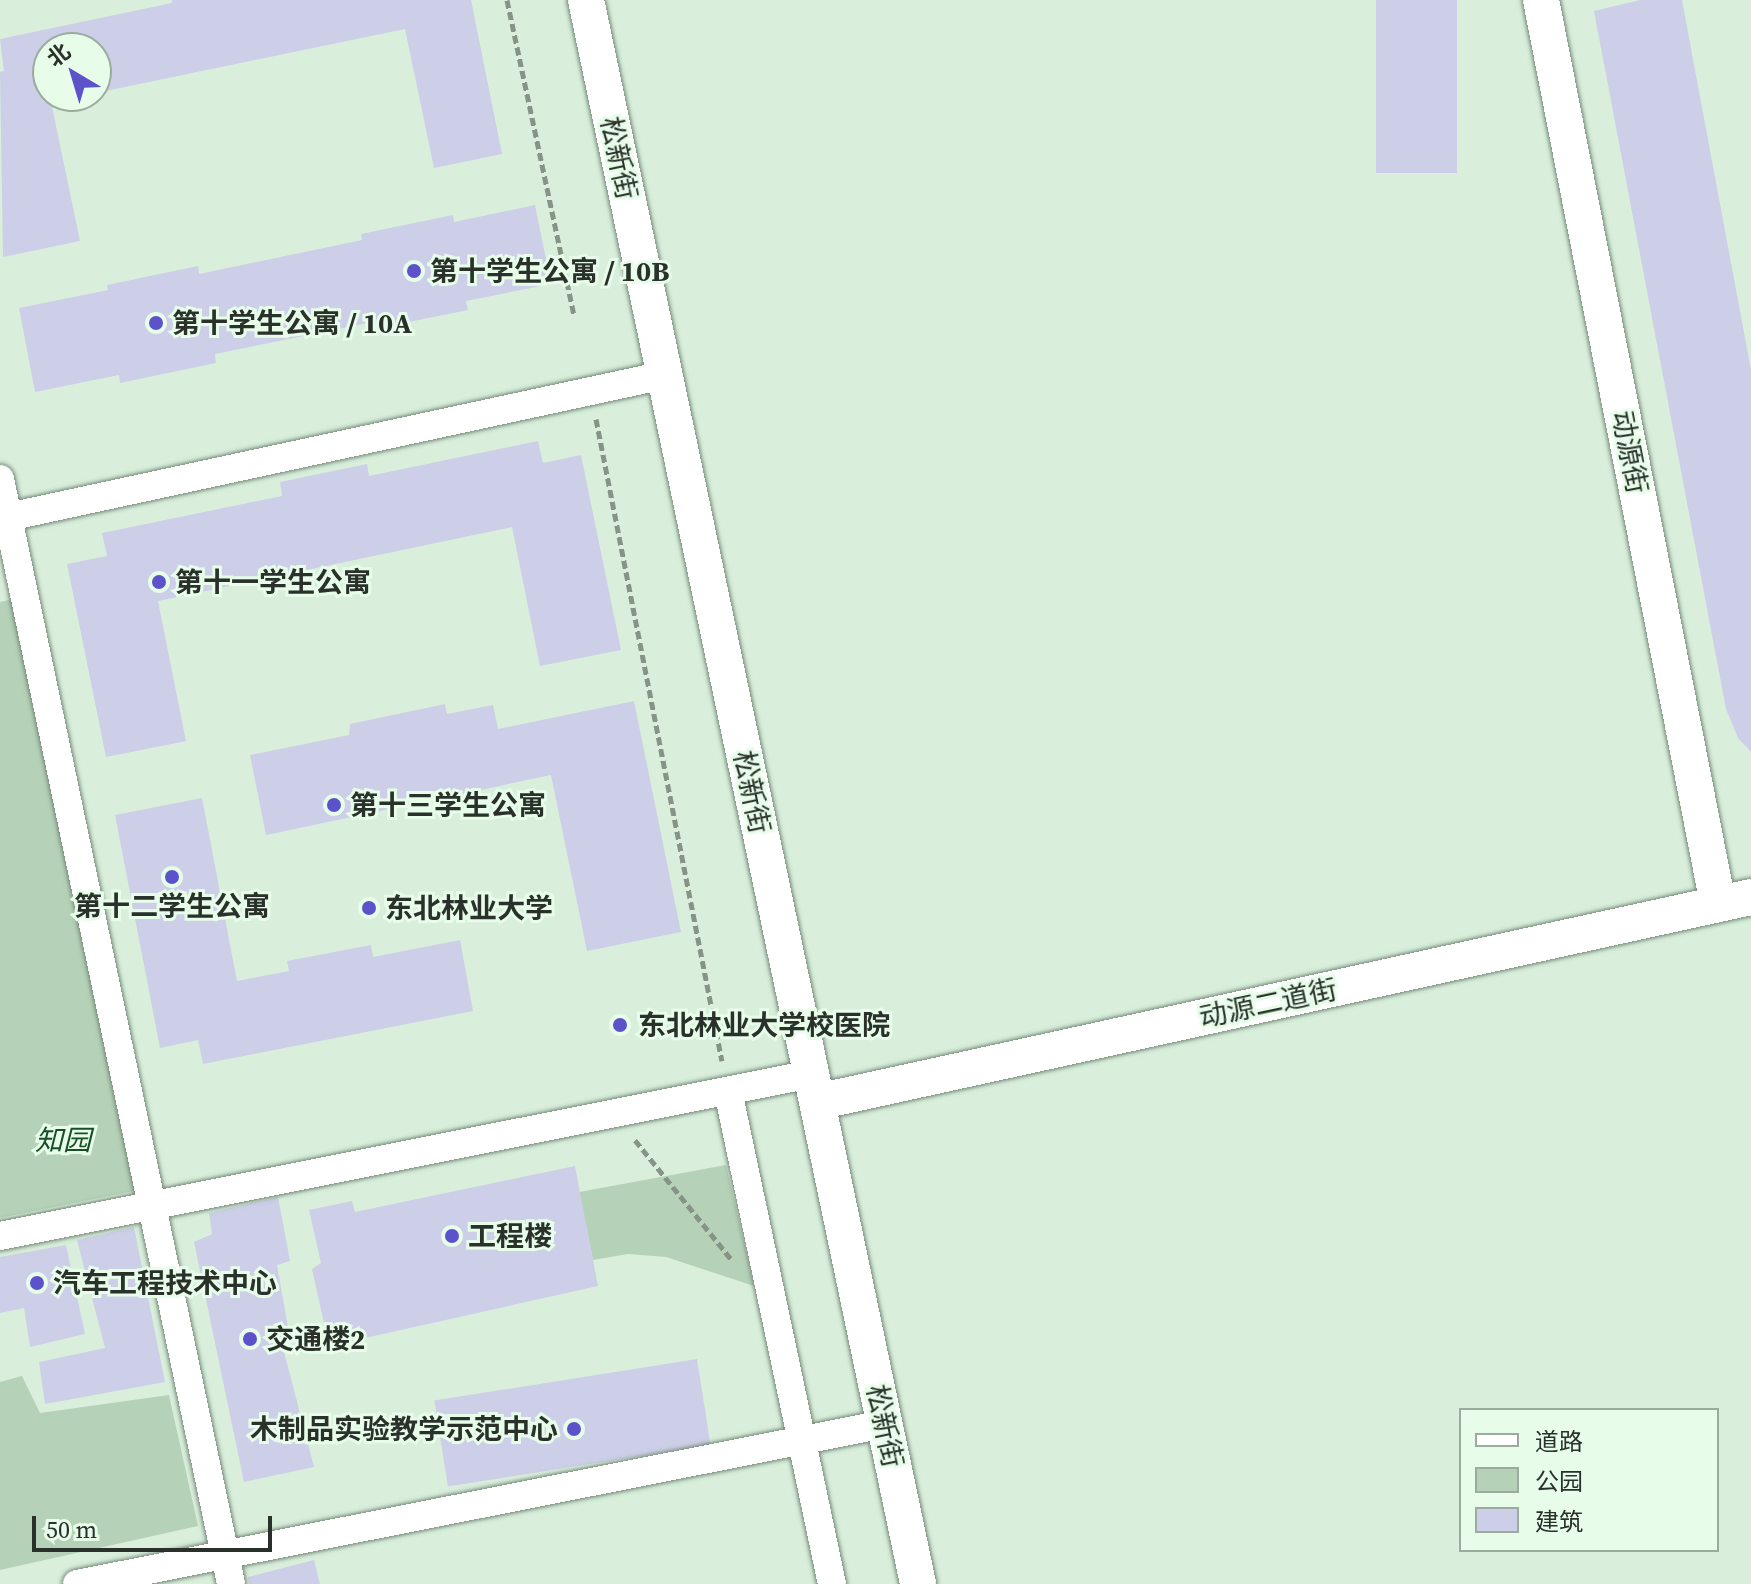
<!DOCTYPE html>
<html>
<head>
<meta charset="utf-8">
<style>
	body { margin:0 }
	#map { position:relative; width:1751px; height:1584px; overflow:hidden; background:#d9efdc; font-family:"Source Serif 4","Noto Sans SC",serif }
	div>[style] { position:absolute }
	.green>* { inset:0; background:#b5d2b8 }
	.building>* { inset:0; background:#cccfe7; transform-origin:0 0 }
	.path>* { height:5px; margin-top:-2.5px; transform-origin:0; background:repeating-linear-gradient(90deg,#859487 0 8px,transparent 0 12px) }
	.roads { filter:drop-shadow(0 0 2px #768978) drop-shadow(0 0 2px #768978) }
	.minor>* { height:28px; margin:-14px; padding:0 14px; transform-origin:14px; border-radius:14px; background:#fff }
	.tertiary>* { height:36px; margin:-18px; padding:0 18px; transform-origin:18px; border-radius:18px; background:#fff }
	.dots>* { width:22px; height:22px; translate:-50% -50%; box-sizing:border-box; border:4px solid #e7fce9; border-radius:50% }
	span { translate:-50% -50%; white-space:nowrap; text-align:center; line-height:1.15; -webkit-text-stroke:6px #e7fce9; paint-order:stroke }
	.street-label { font-size:28px; color:#29312a }
	.poi-label { font-size:28px; color:#29312a; font-weight:700 }
	.left { translate:0 -50%; text-align:left }
	.right { translate:-100% -50%; text-align:right }
	.park-label { font-size:28px; color:#174e26; font-style:italic }
	.legend { position:absolute; left:1459px; top:1408px; width:260px; height:144px; box-sizing:border-box; background:#e7fce9; border:2px solid #9bab9d; margin:0; padding:10px 14px; list-style:none; font-size:24px; color:#29312a }
	.legend li { display:flex; align-items:center; gap:16px; height:40px }
	.legend b { width:40px; border:2px solid #9bab9d }
	.north { position:absolute; left:32px; top:32px; width:80px; height:80px; box-sizing:border-box; background:#e7fce9; border:2px solid #9bab9d; border-radius:50%; rotate:322deg; font-size:22px; font-weight:700; line-height:32px; text-align:center; color:#29312a }
	.north::after { content:''; display:block; margin:auto; width:28px; height:36px; background:#5c53cb; clip-path:polygon(50% 0,100% 100%,50% 72%,0 100%) }
	.scale { position:absolute; left:32px; top:1516px; width:240px; height:36px; box-sizing:border-box; border:4px solid #29312a; border-top:0; padding-left:10px; font-size:24px; line-height:28px; white-space:nowrap; color:#29312a; -webkit-text-stroke:6px #e7fce9; paint-order:stroke }
</style>
</head>
<body>
<div id="map">
	<div class="green">
		<i style="clip-path:polygon(17px 598px,139px 1190px,0 1218px,0 602px)"></i>
		<i style="clip-path:polygon(726px 1165px,754px 1286px,666px 1257px,628px 1254px,593px 1260px,579px 1192px)"></i>
		<i style="clip-path:polygon(22px 1376px,40px 1413px,169px 1395px,198px 1526px,0 1570px,0 1382px)"></i>
	</div>
	<div class="building">
		<i style="clip-path:polygon(172px 0,471px 0,502px 154px,434px 168px,405px 29px,96px 93px,96px 48px,48px 48px,48px 96px,74px 96px,51px 102px,80px 241px,3px 257px,0 72px,4px 71px,0 39px,172px 3px)"></i>
		<i style="left:1376px;top:0;width:81px;height:173px"></i>
		<i style="clip-path:polygon(1640px 0,1682px 0,1751px 370px,1751px 752px,1738px 738px,1726px 709px,1594px 11px)"></i>
		<i style="clip-path:polygon(535px 205px,551px 284px,466px 301px,468px 310px,384px 327px,383px 320px,215px 354px,216px 363px,120px 383px,119px 375px,35px 392px,19px 308px,108px 290px,107px 285px,198px 266px,199px 274px,362px 240px,361px 234px,453px 215px,454px 222px)"></i>
		<i style="clip-path:polygon(538px 441px,543px 463px,581px 455px,621px 650px,540px 666px,512px 527px,158px 601px,186px 741px,106px 757px,67px 564px,107px 556px,102px 533px,282px 496px,280px 482px,367px 464px,369px 476px)"></i>
		<i style="clip-path:polygon(634px 701px,681px 932px,587px 951px,551px 775px,266px 835px,250px 755px,349px 735px,350px 724px,445px 704px,447px 714px,493px 705px,498px 729px)"></i>
		<i style="clip-path:polygon(202px 798px,237px 981px,289px 971px,287px 961px,371px 945px,373px 957px,460px 940px,473px 1011px,203px 1064px,198px 1040px,160px 1048px,115px 815px)"></i>
		<i style="clip-path:polygon(575px 1166px,598px 1286px,329px 1346px,312px 1269px,321px 1263px,309px 1210px,352px 1201px,355px 1212px)"></i>
		<i style="clip-path:polygon(278px 1197px,290px 1261px,277px 1265px,290px 1338px,281px 1340px,314px 1467px,244px 1482px,194px 1242px,212px 1234px,209px 1213px)"></i>
		<i style="clip-path:polygon(134px 1227px,165px 1382px,45px 1404px,39px 1362px,105px 1348px,77px 1240px)"></i>
		<i style="clip-path:polygon(66px 1245px,85px 1334px,30px 1347px,24px 1308px,0 1313px,0 1257px)"></i>
		<i style="left:697px;top:1359px;width:87px;height:266px;rotate:81deg"></i>
		<i style="clip-path:polygon(314px 1560px,320px 1584px,249px 1584px,248px 1577px)"></i>
	</div>
	<div class="path">
		<i style="left:507px;top:0;width:321px;rotate:78deg"></i>
		<i style="left:596px;top:419px;width:654px;rotate:78.9deg"></i>
		<i style="left:635px;top:1140px;width:154px;rotate:51.1deg"></i>
	</div>
	<div class="roads">
		<div class="minor">
			<i style="left:0;top:479px;width:1129px;rotate:78.19deg"></i>
			<i style="left:8px;top:517px;width:672px;rotate:-12.2deg"></i>
			<i style="left:728px;top:1091px;width:504px;rotate:78.09deg"></i>
			<i style="left:0;top:1236px;width:827px;rotate:-11.3deg"></i>
			<i style="left:77px;top:1584px;width:823px;rotate:-11.21deg"></i>
		</div>
		<div class="tertiary">
			<i style="left:586px;top:0;width:1618px;rotate:78.16deg"></i>
			<i style="left:1541px;top:0;width:921px;rotate:78.92deg"></i>
			<i style="left:817px;top:1102px;width:956px;rotate:-12.38deg"></i>
		</div>
	</div>
	<div class="dots">
		<i style="left:414px;top:271px;background:#5c53cb"></i>
		<i style="left:156px;top:323px;background:#5c53cb"></i>
		<i style="left:159px;top:582px;background:#5c53cb"></i>
		<i style="left:334px;top:805px;background:#5c53cb"></i>
		<i style="left:172px;top:877px;background:#5c53cb"></i>
		<i style="left:369px;top:908px;background:#5c53cb"></i>
		<i style="left:620px;top:1025px;background:#5c53cb"></i>
		<i style="left:452px;top:1236px;background:#5c53cb"></i>
		<i style="left:37px;top:1283px;background:#5c53cb"></i>
		<i style="left:250px;top:1339px;background:#5c53cb"></i>
		<i style="left:574px;top:1429px;background:#5c53cb"></i>
	</div>
	<div class="street-label">
		<span style="left:619px;top:158px;rotate:78deg">松新街</span>
		<span style="left:1630px;top:452px;rotate:79deg">动源街</span>
		<span style="left:752px;top:792px;rotate:78deg">松新街</span>
		<span style="left:1268px;top:1003px;rotate:-12deg">动源二道街</span>
		<span style="left:885px;top:1426px;rotate:78deg">松新街</span>
	</div>
	<div class="poi-label">
		<span class="left" style="left:430px;top:271px">第十学生公寓 / 10B</span>
		<span class="left" style="left:172px;top:323px">第十学生公寓 / 10A</span>
		<span class="left" style="left:175px;top:582px">第十一学生公寓</span>
		<span class="left" style="left:350px;top:805px">第十三学生公寓</span>
		<span style="left:172px;top:906px">第十二学生公寓</span>
		<span class="left" style="left:385px;top:908px">东北林业大学</span>
		<span class="left" style="left:638px;top:1025px">东北林业大学校医院</span>
		<span class="left" style="left:468px;top:1236px">工程楼</span>
		<span class="left" style="left:53px;top:1283px">汽车工程技术中心</span>
		<span class="left" style="left:266px;top:1339px">交通楼2</span>
		<span class="right" style="left:558px;top:1429px">木制品实验教学示范中心</span>
	</div>
	<div class="park-label">
		<span style="left:63px;top:1140px">知园</span>
	</div>
	<ul class="legend">
	<li><b style="height:10px;background:#fff"></b>道路</li>
	<li><b style="height:22px;background:#b5d2b8"></b>公园</li>
	<li><b style="height:22px;background:#cccfe7"></b>建筑</li>
	</ul>
	<div class="north">北</div>
	<div class="scale">50 m</div>
</div>
</body>
</html>
